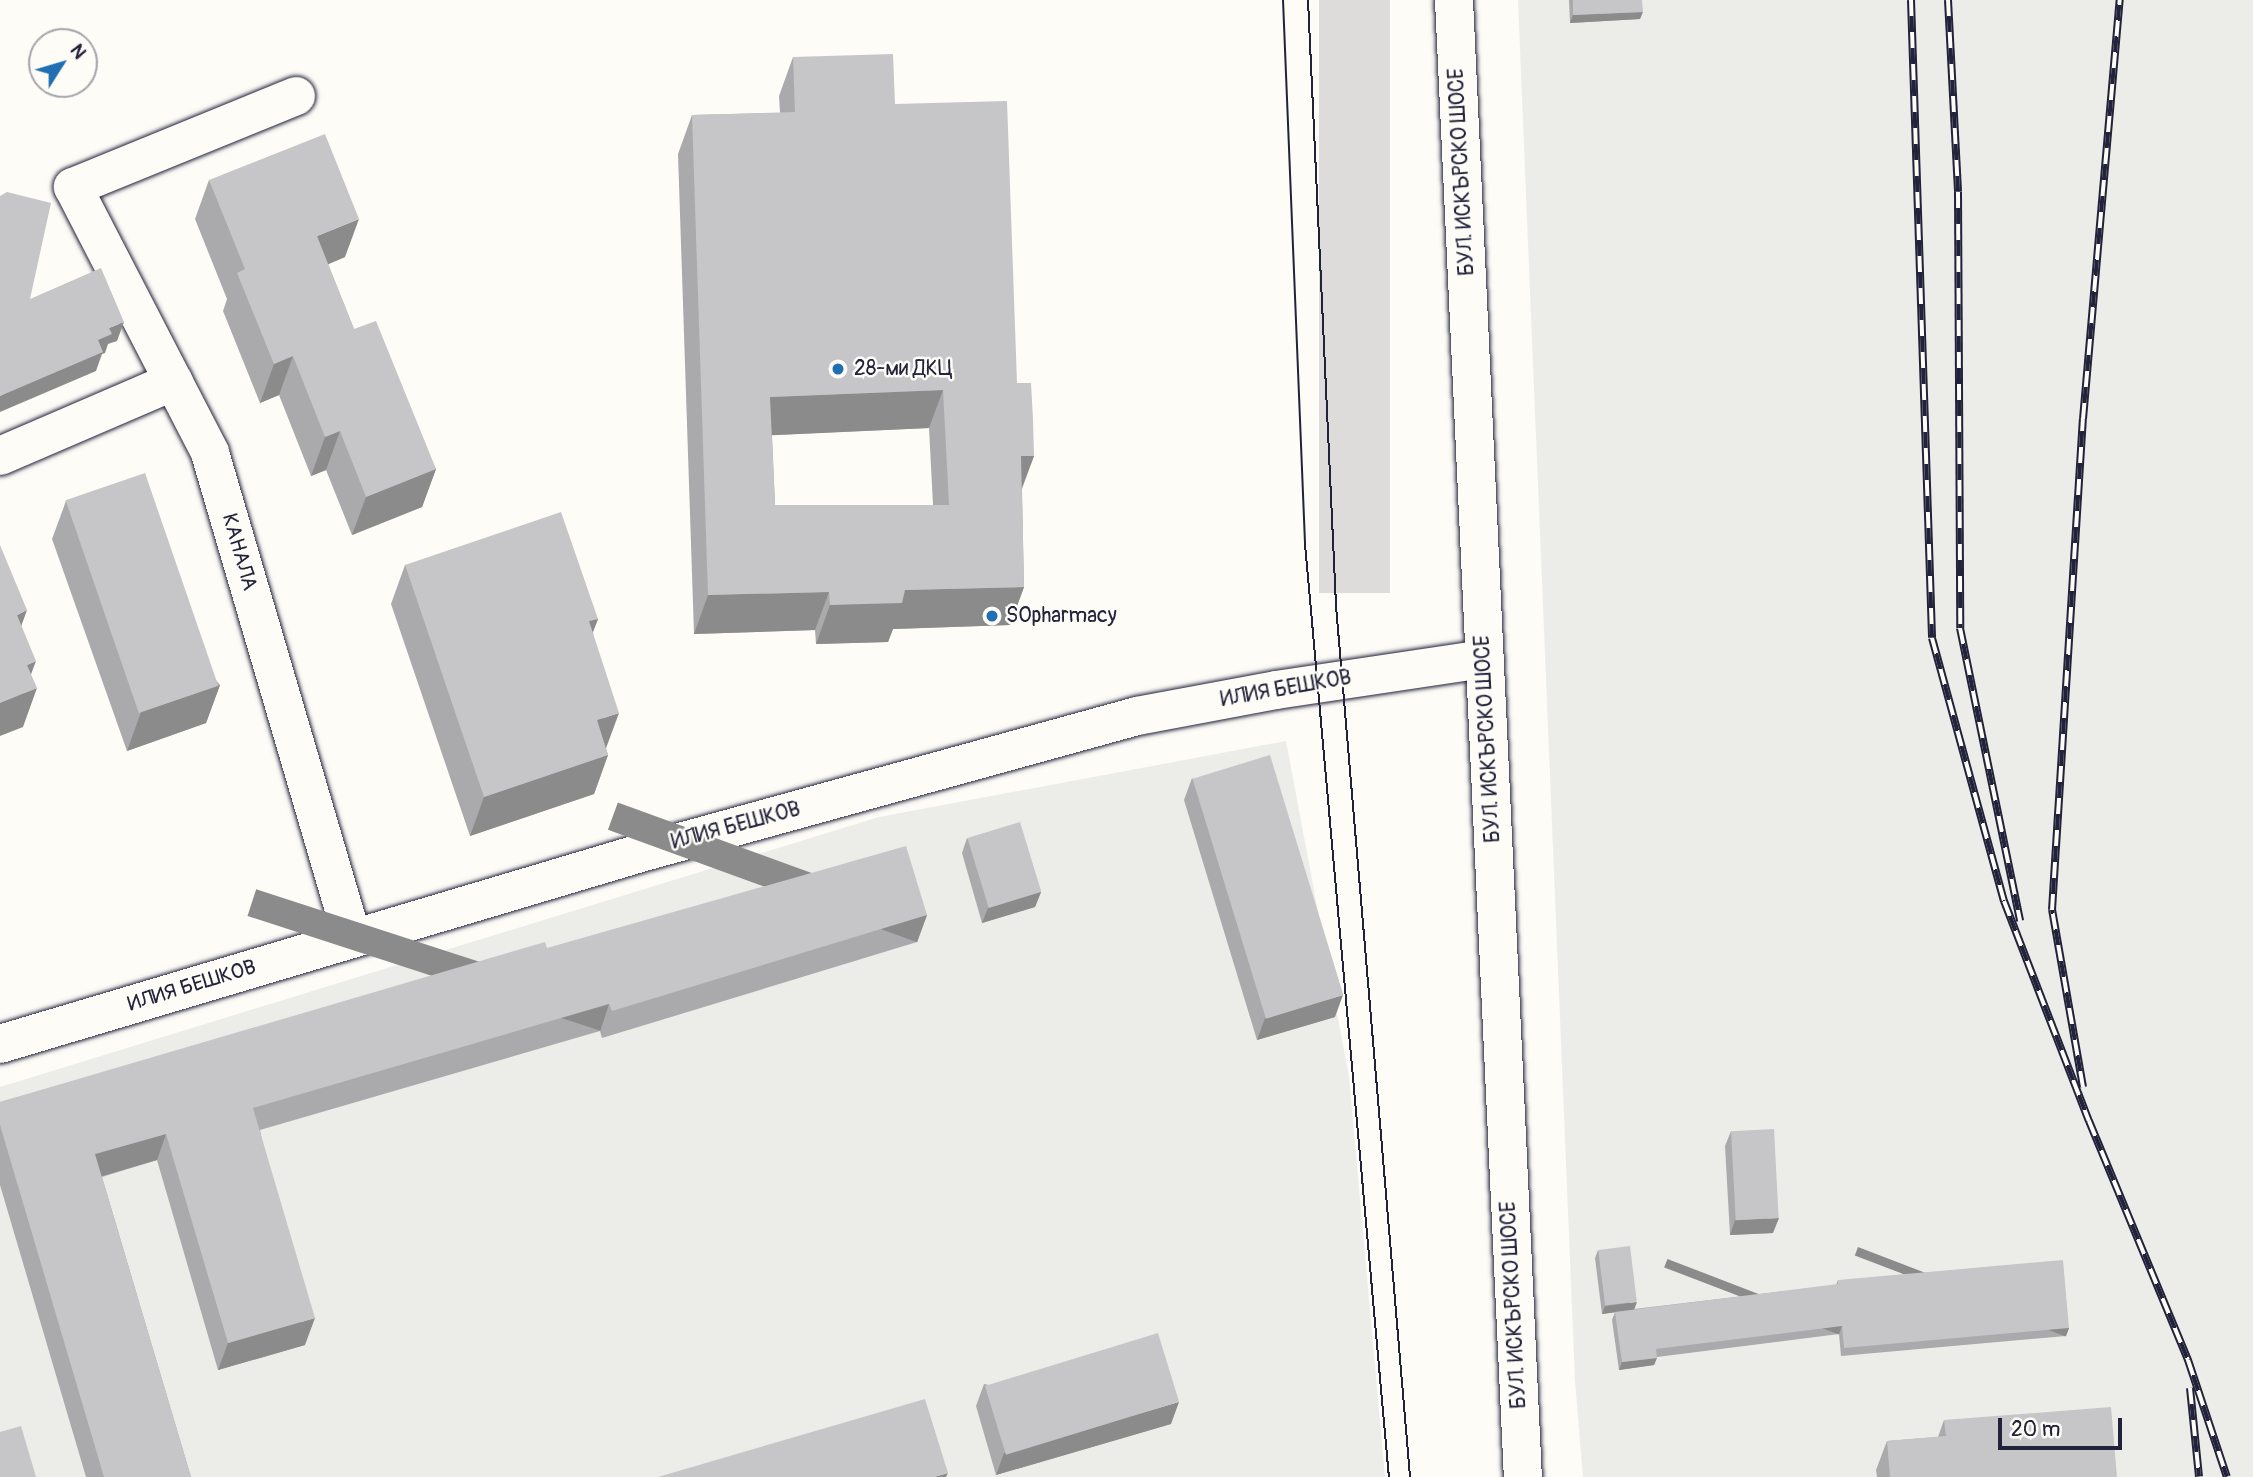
<!DOCTYPE html>
<html>
<head>
<meta charset="utf-8">
<style>
	body { margin:0 }
	#map { position:relative; width:2253px; height:1477px; overflow:hidden; background:#fdfcf7; font-family:Pangolin,sans-serif }
	div>[style] { position:absolute }
	.built>* { inset:0; background:#ecece9 }
	.green>* { inset:0; background:#dddcdb; transform-origin:0 0 }
	.roads { filter:drop-shadow(0 0 2px #22223b) drop-shadow(0 0 2px #22223b) }
	.minor>* { height:38px; margin:-19px; padding:0 19px; transform-origin:19px; border-radius:19px; background:#fdfcf7 }
	.major>* { height:38px; margin:-19px; padding:0 19px; transform-origin:19px; border-radius:19px; background:#fdfcf7 }
	.tram>* { height:2px; margin:-1px; padding:0 1px; transform-origin:1px; border-radius:1px; background:#22223b }
	.rail>* { height:8px; margin-top:-4px; transform-origin:0; background:repeating-linear-gradient(90deg,#fdfcf7 0 16px,#22223b 0 32px); box-sizing:border-box; border-block:2px solid #22223b }
	.wall>* { inset:0; background:#aaaaac }
	.shaded-wall>* { inset:0; background:#8b8b8c; transform-origin:0 0 }
	.building>* { inset:0; background:#c6c6c8; transform-origin:0 0 }
	.dots>* { width:19px; height:19px; translate:-50% -50%; box-sizing:border-box; border:4px solid #fdfcf7; border-radius:50% }
	span { translate:-50% -50%; white-space:nowrap; text-align:center; line-height:1.15; -webkit-text-stroke:5px #fdfcf7; paint-order:stroke }
	.street-label { font-size:21px; color:#22223b }
	.poi-label { font-size:21px; color:#22223b }
	.left { translate:0 -50%; text-align:left }
	.north { position:absolute; left:28px; top:28px; width:70px; height:70px; box-sizing:border-box; background:#fdfcf7; border:2px solid #a5a5ac; border-radius:50%; rotate:53deg; font-size:19px; font-weight:700; line-height:28px; text-align:center; color:#22223b }
	.north::after { content:''; display:block; margin:auto; width:24px; height:32px; background:#1f6fb2; clip-path:polygon(50% 0,100% 100%,50% 72%,0 100%) }
	.scale { position:absolute; left:1998px; top:1418px; width:124px; height:32px; box-sizing:border-box; border:4px solid #22223b; border-top:0; padding-left:9px; font-size:21px; line-height:24px; white-space:nowrap; color:#22223b; -webkit-text-stroke:5px #fdfcf7; paint-order:stroke }
</style>
</head>
<body>
<div id="map">
	<div class="built">
		<i style="clip-path:polygon(1518px 0,2253px 0,2253px 1477px,1583px 1477px,1575px 1381px)"></i>
		<i style="clip-path:polygon(1286px 741px,1349px 1077px,1385px 1477px,0 1477px,0 1087px,879px 817px)"></i>
	</div>
	<div class="green">
		<i style="left:1319px;top:0;width:71px;height:593px"></i>
	</div>
	<div class="roads">
		<div class="minor">
			<i style="left:296px;top:96px;width:241px;rotate:157.8deg"></i>
			<i style="left:73px;top:187px;width:299px;rotate:62.7deg"></i>
			<i style="left:210px;top:453px;width:504px;rotate:73.65deg"></i>
			<i style="left:0;top:456px;width:189px;rotate:-23.3deg"></i>
			<i style="left:0;top:1044px;width:672px;rotate:-16.6deg"></i>
			<i style="left:644px;top:852px;width:511px;rotate:-15.42deg"></i>
			<i style="left:1137px;top:716px;width:141px;rotate:-10.6deg"></i>
			<i style="left:1276px;top:690px;width:210px;rotate:-8.5deg"></i>
		</div>
		<div class="major">
			<i style="left:1454px;top:0;width:1479px;rotate:87.33deg"></i>
		</div>
	</div>
	<div class="tram">
		<i style="left:1283px;top:0;width:544px;rotate:87.68deg"></i>
		<i style="left:1305px;top:544px;width:937px;rotate:84.86deg"></i>
		<i style="left:1308px;top:0;width:607px;rotate:87.35deg"></i>
		<i style="left:1336px;top:606px;width:874px;rotate:85.14deg"></i>
	</div>
	<div class="rail">
		<i style="left:1911px;top:0;width:638px;rotate:88.11deg"></i>
		<i style="left:1932px;top:638px;width:273px;rotate:74.7deg"></i>
		<i style="left:2004px;top:901px;width:236px;rotate:68.9deg"></i>
		<i style="left:2089px;top:1121px;width:259px;rotate:67.5deg"></i>
		<i style="left:2188px;top:1360px;width:123px;rotate:71.6deg"></i>
		<i style="left:1948px;top:0;width:192px;rotate:87deg"></i>
		<i style="left:1958px;top:192px;width:436px;rotate:89.7deg"></i>
		<i style="left:1960px;top:628px;width:299px;rotate:78.4deg"></i>
		<i style="left:2083px;top:1087px;width:180px;rotate:-99.9deg"></i>
		<i style="left:2052px;top:910px;width:492px;rotate:-86.4deg"></i>
		<i style="left:2083px;top:419px;width:421px;rotate:-85deg"></i>
		<i style="left:2190px;top:1388px;width:89px;rotate:84.2deg"></i>
	</div>
	<div class="wall">
		<i style="clip-path:polygon(1569px 0,1642px 0,1640px 19px,1570px 23px)"></i>
		<i style="clip-path:polygon(evenodd,793px 57px,895px 104px,1017px 383px,1034px 456px,1022px 489px,1024px 587px,1010px 625px,893px 629px,888px 642px,816px 644px,815px 630px,694px 634px,678px 154px,692px 115px,780px 113px,779px 96px,793px 57px,929px 428px,933px 505px,775px 505px,772px 435px,929px 428px)"></i>
		<i style="clip-path:polygon(209px 180px,345px 257px,328px 264px,354px 329px,436px 469px,422px 507px,352px 535px,326px 470px,311px 476px,279px 395px,260px 403px,223px 311px,227px 299px,195px 219px)"></i>
		<i style="clip-path:polygon(66px 501px,220px 685px,206px 723px,127px 751px,52px 539px)"></i>
		<i style="clip-path:polygon(405px 565px,598px 619px,593px 632px,606px 748px,608px 755px,594px 794px,470px 836px,391px 604px)"></i>
		<i style="clip-path:polygon(1192px 778px,1335px 1017px,1257px 1040px,1184px 800px)"></i>
		<i style="clip-path:polygon(967px 838px,1041px 892px,1035px 907px,982px 923px,962px 853px)"></i>
		<i style="clip-path:polygon(927px 915px,917px 942px,602px 1038px,600px 1031px,260px 1130px,305px 1345px,218px 1370px,157px 1160px,102px 1177px,191px 1477px,86px 1477px,0 1185px,0 1102px,547px 948px)"></i>
		<i style="clip-path:polygon(1731px 1131px,1773px 1233px,1730px 1235px,1725px 1146px)"></i>
		<i style="clip-path:polygon(1598px 1250px,1634px 1309px,1836px 1285px,1838px 1280px,2069px 1328px,2066px 1336px,1841px 1356px,1839px 1334px,1657px 1357px,1654px 1365px,1619px 1370px,1612px 1320px,1615px 1312px,1602px 1314px,1595px 1258px)"></i>
		<i style="clip-path:polygon(984px 1384px,1171px 1424px,996px 1475px,976px 1406px)"></i>
		<i style="clip-path:polygon(1944px 1420px,2117px 1477px,1877px 1477px,1876px 1470px,1887px 1441px,1938px 1437px)"></i>
	</div>
	<div class="shaded-wall">
		<i style="clip-path:polygon(1643px 12px,1640px 19px,1570px 23px,1573px 15px)"></i>
		<i style="clip-path:polygon(359px 219px,345px 257px,303px 275px,317px 236px)"></i>
		<i style="clip-path:polygon(124px 322px,117px 341px,108px 344px,105px 353px,102px 354px,96px 371px,0 412px,0 396px,98px 340px,109px 328px)"></i>
		<i style="clip-path:polygon(293px 356px,279px 395px,260px 403px,274px 364px)"></i>
		<i style="clip-path:polygon(943px 390px,929px 428px,756px 436px,770px 397px)"></i>
		<i style="clip-path:polygon(340px 431px,326px 470px,311px 476px,325px 437px)"></i>
		<i style="clip-path:polygon(1021px 456px,1034px 456px,1019px 495px)"></i>
		<i style="clip-path:polygon(436px 469px,422px 507px,352px 535px,366px 497px)"></i>
		<i style="clip-path:polygon(1024px 587px,1010px 625px,893px 629px,888px 642px,816px 644px,830px 605px,905px 590px)"></i>
		<i style="clip-path:polygon(829px 592px,815px 630px,694px 634px,708px 595px)"></i>
		<i style="clip-path:polygon(27px 610px,13px 649px,17px 615px)"></i>
		<i style="clip-path:polygon(598px 619px,583px 657px,589px 621px)"></i>
		<i style="clip-path:polygon(36px 661px,24px 693px,37px 688px,23px 727px,0 736px,0 703px,27px 665px)"></i>
		<i style="clip-path:polygon(220px 685px,206px 723px,127px 751px,141px 712px)"></i>
		<i style="clip-path:polygon(619px 713px,605px 751px,597px 720px)"></i>
		<i style="clip-path:polygon(608px 755px,594px 794px,470px 836px,484px 797px)"></i>
		<i style="clip-path:polygon(1041px 892px,1035px 907px,982px 923px,988px 908px)"></i>
		<i style="left:927px;top:915px;width:29px;height:329px;rotate:110deg"></i>
		<i style="clip-path:polygon(1343px 995px,1335px 1017px,1257px 1040px,1265px 1018px)"></i>
		<i style="left:609px;top:1004px;width:28px;height:371px;rotate:108deg"></i>
		<i style="clip-path:polygon(166px 1134px,157px 1160px,85px 1181px,95px 1154px)"></i>
		<i style="clip-path:polygon(1779px 1218px,1773px 1233px,1730px 1235px,1735px 1220px)"></i>
		<i style="clip-path:polygon(1637px 1302px,1634px 1310px,1602px 1314px,1605px 1306px)"></i>
		<i style="clip-path:polygon(315px 1318px,305px 1345px,218px 1370px,228px 1343px)"></i>
		<i style="left:1842px;top:1326px;width:9px;height:187px;rotate:111deg"></i>
		<i style="left:2069px;top:1328px;width:9px;height:226px;rotate:111deg"></i>
		<i style="clip-path:polygon(1657px 1358px,1654px 1365px,1619px 1370px,1622px 1362px)"></i>
		<i style="clip-path:polygon(1179px 1402px,1171px 1424px,996px 1475px,1004px 1453px)"></i>
		<i style="clip-path:polygon(948px 1473px,946px 1477px,934px 1477px)"></i>
	</div>
	<div class="building">
		<i style="clip-path:polygon(1573px 0,1642px 0,1643px 12px,1573px 15px)"></i>
		<i style="clip-path:polygon(evenodd,893px 54px,895px 104px,1007px 101px,1017px 383px,1031px 383px,1033px 419px,1034px 456px,1021px 456px,1024px 587px,905px 590px,902px 603px,864px 604px,830px 605px,829px 592px,708px 595px,692px 115px,795px 112px,793px 57px,893px 54px,943px 390px,949px 505px,775px 505px,770px 397px,943px 390px)"></i>
		<i style="clip-path:polygon(325px 134px,359px 219px,317px 236px,354px 329px,376px 321px,436px 469px,366px 497px,340px 431px,325px 437px,293px 356px,274px 364px,237px 273px,245px 269px,209px 180px)"></i>
		<i style="clip-path:polygon(7px 192px,51px 203px,30px 299px,101px 268px,124px 322px,109px 328px,112px 334px,98px 340px,103px 352px,0 396px,0 196px)"></i>
		<i style="left:145px;top:473px;width:225px;height:84px;rotate:71deg"></i>
		<i style="clip-path:polygon(561px 512px,598px 619px,589px 621px,619px 713px,597px 720px,608px 755px,484px 797px,405px 565px)"></i>
		<i style="clip-path:polygon(0 545px,27px 610px,17px 615px,36px 661px,27px 665px,37px 688px,0 703px)"></i>
		<i style="left:1270px;top:755px;width:251px;height:81px;rotate:73deg"></i>
		<i style="left:1020px;top:822px;width:73px;height:55px;rotate:73deg"></i>
		<i style="clip-path:polygon(906px 846px,927px 915px,612px 1011px,609px 1004px,253px 1108px,315px 1318px,228px 1343px,166px 1134px,95px 1154px,191px 1477px,104px 1477px,0 1125px,0 1102px,545px 942px,547px 948px)"></i>
		<i style="left:1774px;top:1129px;width:89px;height:43px;rotate:87deg"></i>
		<i style="left:1630px;top:1246px;width:56px;height:32px;rotate:83deg"></i>
		<i style="clip-path:polygon(2063px 1260px,2069px 1328px,1844px 1348px,1842px 1326px,1656px 1349px,1657px 1358px,1622px 1362px,1615px 1312px,1838px 1284px,1838px 1280px)"></i>
		<i style="left:1158px;top:1333px;width:72px;height:181px;rotate:73deg"></i>
		<i style="clip-path:polygon(925px 1399px,948px 1473px,934px 1477px,658px 1477px)"></i>
		<i style="clip-path:polygon(2111px 1407px,2117px 1477px,1890px 1477px,1887px 1441px,1946px 1436px,1944px 1420px)"></i>
		<i style="clip-path:polygon(21px 1426px,36px 1477px,0 1477px,0 1432px)"></i>
	</div>
	<div class="dots">
		<i style="left:838px;top:369px;background:#1f6fb2"></i>
		<i style="left:992px;top:616px;background:#1f6fb2"></i>
	</div>
	<div class="street-label">
		<span style="left:1462px;top:172px;rotate:-93deg">БУЛ. ИСКЪРСКО ШОСЕ</span>
		<span style="left:239px;top:552px;rotate:74deg">КАНАЛА</span>
		<span style="left:1286px;top:689px;rotate:-10deg">ИЛИЯ БЕШКОВ</span>
		<span style="left:1488px;top:739px;rotate:-93deg">БУЛ. ИСКЪРСКО ШОСЕ</span>
		<span style="left:736px;top:826px;rotate:-15deg">ИЛИЯ БЕШКОВ</span>
		<span style="left:192px;top:986px;rotate:-17deg">ИЛИЯ БЕШКОВ</span>
		<span style="left:1514px;top:1305px;rotate:-93deg">БУЛ. ИСКЪРСКО ШОСЕ</span>
	</div>
	<div class="poi-label">
		<span class="left" style="left:854px;top:369px">28-ми ДКЦ</span>
		<span class="left" style="left:1006px;top:616px">SOpharmacy</span>
	</div>
	<div class="north">N</div>
	<div class="scale">20 m</div>
</div>
</body>
</html>
